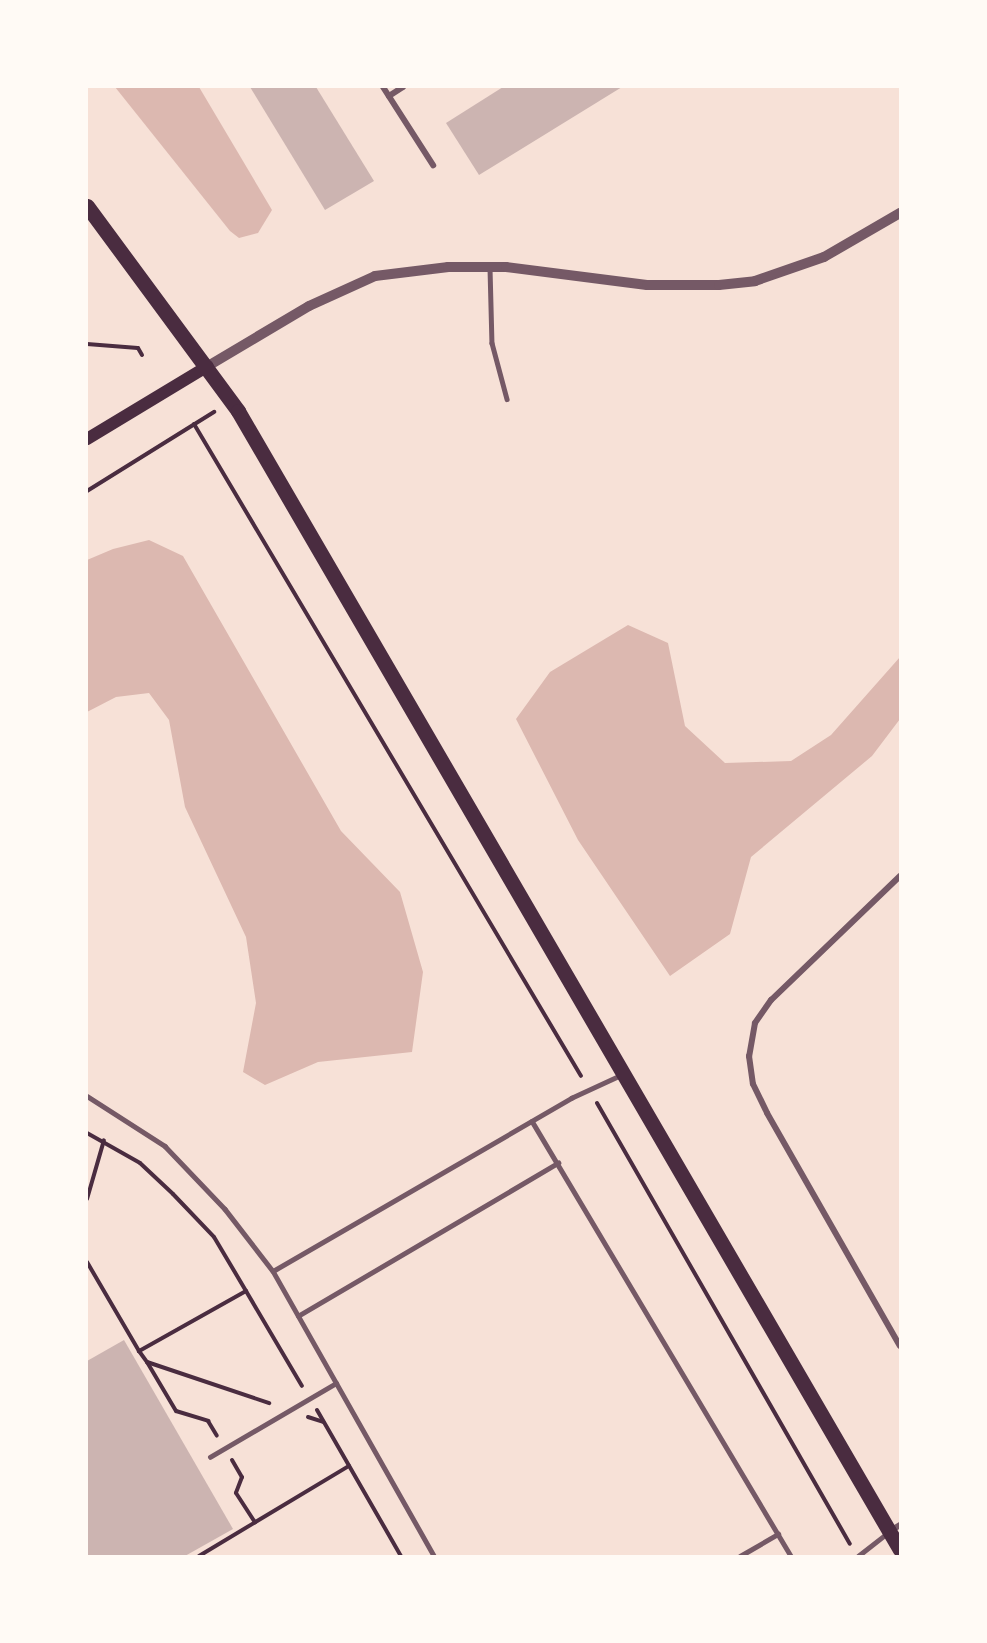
<!DOCTYPE html>
<html>
<head>
<meta charset="utf-8">
<style>
	body { margin:0 }
	#map { position:relative; width:987px; height:1643px; overflow:hidden; background:#f7e1d7; font-family:"Work Sans",sans-serif }
	div>[style] { position:absolute }
	.water>* { inset:0; background:#dcb8b0 }
	.building>* { inset:0; background:#ccb4b1 }
	.path>* { height:4px; margin:-2px; padding:0 2px; transform-origin:2px; border-radius:2px; background:#4a2c40 }
	.service>* { height:4.5px; margin:-2.25px; padding:0 2.25px; transform-origin:2.25px; border-radius:2.25px; background:#755966 }
	.minor>* { height:6px; margin:-3px; padding:0 3px; transform-origin:3px; border-radius:3px; background:#755966 }
	.tertiary>* { height:10px; margin:-5px; padding:0 5px; transform-origin:5px; border-radius:5px; background:#755966 }
	.secondary>* { height:12px; margin:-6px; padding:0 6px; transform-origin:6px; border-radius:6px; background:#4a2c40 }
	.primary>* { height:15px; margin:-7.5px; padding:0 7.5px; transform-origin:7.5px; border-radius:7.5px; background:#4a2c40 }
	span { translate:-50% -50%; white-space:nowrap; text-align:center; line-height:1.15; -webkit-text-stroke:6px #fffaf5; paint-order:stroke }
	.frame { position:absolute; inset:0; border:88px solid #fffaf5; pointer-events:none }
</style>
</head>
<body>
<div id="map">
	<div class="water">
		<i style="clip-path:polygon(115px 87px,199px 87px,272px 210px,258px 233px,239px 238px,230px 231px)"></i>
		<i style="clip-path:polygon(149px 540px,183px 556px,341px 831px,400px 892px,423px 972px,412px 1052px,318px 1062px,265px 1085px,243px 1072px,256px 1003px,246px 937px,185px 807px,169px 720px,149px 693px,116px 697px,87px 712px,87px 560px,113px 549px)"></i>
		<i style="clip-path:polygon(628px 625px,668px 643px,685px 726px,725px 763px,791px 761px,831px 735px,900px 657px,900px 719px,872px 756px,751px 857px,730px 934px,670px 976px,578px 840px,516px 719px,550px 672px)"></i>
	</div>
	<div class="building">
		<i style="clip-path:polygon(250px 87px,316px 87px,374px 181px,325px 210px)"></i>
		<i style="clip-path:polygon(503px 87px,622px 87px,479px 175px,446px 123px)"></i>
		<i style="clip-path:polygon(124px 1340px,233px 1529px,185px 1556px,87px 1556px,87px 1361px)"></i>
	</div>
	<div class="path">
		<i style="left:87px;top:344px;width:51px;rotate:4.5deg"></i>
		<i style="left:138px;top:348px;width:8px;rotate:60deg"></i>
		<i style="left:194px;top:424px;width:758px;rotate:59.31deg"></i>
		<i style="left:87px;top:491px;width:150px;rotate:-31.9deg"></i>
		<i style="left:597px;top:1103px;width:508px;rotate:60.16deg"></i>
		<i style="left:87px;top:1133px;width:61px;rotate:29.5deg"></i>
		<i style="left:140px;top:1163px;width:45px;rotate:43.2deg"></i>
		<i style="left:173px;top:1194px;width:59px;rotate:46.4deg"></i>
		<i style="left:214px;top:1237px;width:63px;rotate:59.3deg"></i>
		<i style="left:246px;top:1291px;width:123px;rotate:150.7deg"></i>
		<i style="left:139px;top:1351px;width:103px;rotate:-120.3deg"></i>
		<i style="left:87px;top:1199px;width:61px;rotate:-73.9deg"></i>
		<i style="left:246px;top:1291px;width:110px;rotate:59.5deg"></i>
		<i style="left:139px;top:1351px;width:14px;rotate:54deg"></i>
		<i style="left:147px;top:1362px;width:129px;rotate:18.6deg"></i>
		<i style="left:147px;top:1362px;width:57px;rotate:59.4deg"></i>
		<i style="left:176px;top:1411px;width:34px;rotate:17deg"></i>
		<i style="left:208px;top:1421px;width:17px;rotate:59deg"></i>
		<i style="left:317px;top:1410px;width:168px;rotate:60.1deg"></i>
		<i style="left:308px;top:1417px;width:16px;rotate:18deg"></i>
		<i style="left:232px;top:1460px;width:20px;rotate:60deg"></i>
		<i style="left:242px;top:1477px;width:17px;rotate:111deg"></i>
		<i style="left:236px;top:1493px;width:35px;rotate:57deg"></i>
		<i style="left:199px;top:1556px;width:175px;rotate:-31deg"></i>
	</div>
	<div class="service">
		<i style="left:490px;top:268px;width:75px;rotate:88.5deg"></i>
		<i style="left:492px;top:343px;width:58px;rotate:75deg"></i>
		<i style="left:87px;top:1096px;width:93px;rotate:32.7deg"></i>
		<i style="left:165px;top:1146px;width:87px;rotate:46.4deg"></i>
		<i style="left:225px;top:1209px;width:78px;rotate:52.3deg"></i>
		<i style="left:273px;top:1271px;width:327px;rotate:60.5deg"></i>
		<i style="left:532px;top:1121px;width:506px;rotate:59.23deg"></i>
		<i style="left:273px;top:1271px;width:345px;rotate:-30.1deg"></i>
		<i style="left:571px;top:1098px;width:55px;rotate:-24.7deg"></i>
		<i style="left:298px;top:1316px;width:302px;rotate:-30.5deg"></i>
		<i style="left:210px;top:1457px;width:146px;rotate:-30.4deg"></i>
		<i style="left:740px;top:1556px;width:44px;rotate:-30.1deg"></i>
		<i style="left:858px;top:1556px;width:37px;rotate:-38deg"></i>
	</div>
	<div class="minor">
		<i style="left:383px;top:87px;width:93px;rotate:57.3deg"></i>
		<i style="left:389px;top:96px;width:17px;rotate:-33deg"></i>
		<i style="left:900px;top:876px;width:179px;rotate:136.1deg"></i>
		<i style="left:771px;top:1000px;width:28px;rotate:125deg"></i>
		<i style="left:755px;top:1023px;width:34px;rotate:100deg"></i>
		<i style="left:749px;top:1056px;width:28px;rotate:82deg"></i>
		<i style="left:753px;top:1084px;width:32px;rotate:64deg"></i>
		<i style="left:767px;top:1113px;width:268px;rotate:60.3deg"></i>
		<i style="left:890px;top:1531px;width:12px;rotate:-31deg"></i>
	</div>
	<div class="tertiary">
		<i style="left:208px;top:366px;width:117px;rotate:-30.7deg"></i>
		<i style="left:309px;top:306px;width:72px;rotate:-24.4deg"></i>
		<i style="left:375px;top:276px;width:74px;rotate:-7deg"></i>
		<i style="left:448px;top:267px;width:58px"></i>
		<i style="left:506px;top:267px;width:142px;rotate:7.3deg"></i>
		<i style="left:647px;top:285px;width:72px"></i>
		<i style="left:719px;top:285px;width:36px;rotate:-6deg"></i>
		<i style="left:755px;top:281px;width:73px;rotate:-19.2deg"></i>
		<i style="left:824px;top:257px;width:88px;rotate:-30.1deg"></i>
	</div>
	<div class="secondary">
		<i style="left:87px;top:439px;width:141px;rotate:-31.1deg"></i>
	</div>
	<div class="primary">
		<i style="left:87px;top:206px;width:255px;rotate:53.6deg"></i>
		<i style="left:238px;top:411px;width:1317px;rotate:59.83deg"></i>
	</div>
	<div class="frame"></div>
</div>
</body>
</html>
